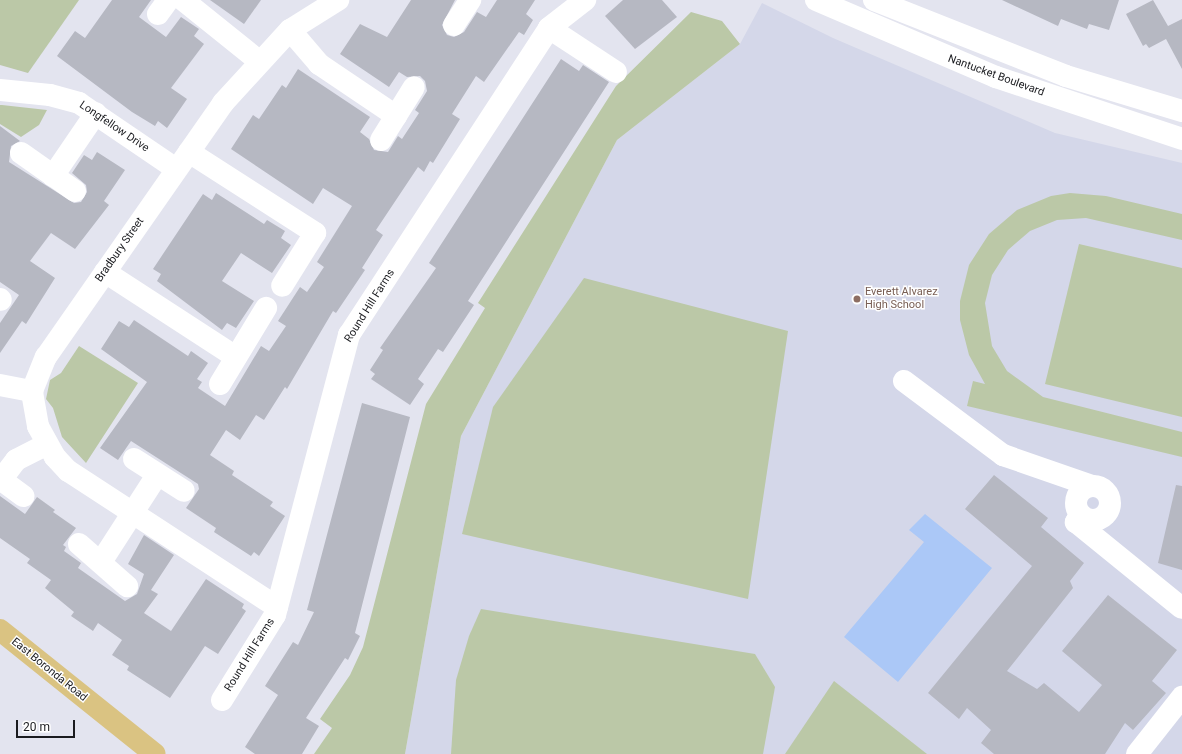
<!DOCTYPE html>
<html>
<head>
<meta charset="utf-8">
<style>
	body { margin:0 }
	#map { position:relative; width:1182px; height:754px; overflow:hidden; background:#e3e4ef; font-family:Roboto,sans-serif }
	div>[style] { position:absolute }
	.built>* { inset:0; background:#d4d7e9 }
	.green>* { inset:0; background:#bbc8a7 }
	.water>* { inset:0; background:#abc8f7 }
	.building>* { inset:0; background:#b6b8c2 }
	.minor>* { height:22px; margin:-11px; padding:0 11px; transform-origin:11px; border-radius:11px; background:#fff }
	.minor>.ring { margin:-11px; padding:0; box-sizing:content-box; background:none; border:22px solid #fff; border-radius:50% }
	.major>* { height:22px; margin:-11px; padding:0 11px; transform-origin:11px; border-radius:11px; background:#dac382 }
	.dots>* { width:11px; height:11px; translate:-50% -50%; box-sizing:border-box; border:2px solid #fff; border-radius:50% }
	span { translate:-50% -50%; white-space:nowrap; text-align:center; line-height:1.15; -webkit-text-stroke:3px #fff; paint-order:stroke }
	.street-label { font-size:11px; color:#1a1b1f }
	.education-label { font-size:11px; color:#785e54 }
	.left { translate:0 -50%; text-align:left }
	.scale { position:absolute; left:16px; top:720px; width:59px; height:18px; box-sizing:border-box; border:2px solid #1a1b1f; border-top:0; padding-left:5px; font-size:12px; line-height:14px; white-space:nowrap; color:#1a1b1f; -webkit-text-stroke:3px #fff; paint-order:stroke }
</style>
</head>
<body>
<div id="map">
	<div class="built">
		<i style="clip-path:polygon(762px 3px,833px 38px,1055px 133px,1182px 163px,1182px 754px,405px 754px,461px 436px,617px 140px,740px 44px)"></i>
	</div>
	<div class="green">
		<i style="clip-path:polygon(0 0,79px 0,28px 73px,0 65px)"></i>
		<i style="clip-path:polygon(691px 12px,722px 21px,740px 44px,617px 140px,461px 436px,405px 754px,314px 754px,332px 728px,320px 719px,350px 675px,363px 647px,426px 404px,485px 308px,478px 303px,616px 86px)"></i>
		<i style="clip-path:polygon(0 105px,2px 105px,47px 110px,39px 125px,21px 137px,0 124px)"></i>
		<i style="clip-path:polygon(1070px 193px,1106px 196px,1182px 214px,1182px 240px,1086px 218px,1057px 220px,1030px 231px,1008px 250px,992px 275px,985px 303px,992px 346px,1007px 371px,1043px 397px,1182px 432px,1182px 457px,967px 406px,973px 381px,985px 384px,969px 355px,960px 320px,960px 301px,969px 265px,989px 234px,1017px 210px,1051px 196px)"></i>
		<i style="clip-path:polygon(1079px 244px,1182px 268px,1182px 417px,1045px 384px)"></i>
		<i style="clip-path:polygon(584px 278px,788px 331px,748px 599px,462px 534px,493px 407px)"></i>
		<i style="clip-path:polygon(79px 346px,138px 383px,86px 463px,62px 437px,53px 408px,46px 399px,50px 380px,61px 373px)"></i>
		<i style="clip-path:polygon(481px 609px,755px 654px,775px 687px,763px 754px,451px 754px,456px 680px,469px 636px)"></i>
		<i style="clip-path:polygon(834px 681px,927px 754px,785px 754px)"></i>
	</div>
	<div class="water">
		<i style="clip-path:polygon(925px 514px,992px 568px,898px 682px,844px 637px,924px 542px,909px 530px)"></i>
	</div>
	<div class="building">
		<i style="clip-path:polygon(112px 0,151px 0,139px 17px,166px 37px,181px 17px,199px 29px,194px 36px,204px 44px,171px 88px,187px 99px,167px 128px,158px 121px,155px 126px,132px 112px,57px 56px,75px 31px,85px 38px)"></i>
		<i style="clip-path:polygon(210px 0,261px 0,244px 24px)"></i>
		<i style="clip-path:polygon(411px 0,455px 0,442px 25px,447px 35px,454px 37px,464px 32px,477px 12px,486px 17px,497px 0,535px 0,526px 14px,533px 20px,524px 35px,519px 32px,484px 82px,476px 76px,452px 114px,460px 119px,433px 163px,430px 161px,424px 172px,418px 167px,376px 230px,383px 235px,362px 268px,365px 270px,336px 313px,333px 311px,287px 389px,285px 387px,264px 420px,256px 415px,240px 440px,226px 430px,210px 455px,234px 471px,232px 475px,273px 502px,270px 506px,285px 516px,259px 556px,254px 552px,251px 556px,214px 532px,216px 528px,186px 508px,199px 489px,198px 484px,131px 441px,118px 460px,100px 448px,147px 382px,101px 349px,119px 321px,129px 327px,134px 320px,188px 356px,191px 351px,208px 363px,197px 379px,202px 382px,198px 388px,225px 406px,261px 346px,269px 351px,286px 326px,278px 321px,300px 287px,307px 292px,324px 267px,317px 262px,352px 206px,323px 188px,313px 204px,231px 149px,253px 115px,259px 119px,282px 85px,286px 88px,298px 69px,370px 117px,360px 132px,369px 139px,374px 150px,388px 152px,398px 136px,402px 139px,419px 113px,415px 110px,427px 91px,425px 81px,420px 76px,407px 77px,399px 72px,389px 87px,340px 54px,360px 24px,387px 37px)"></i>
		<i style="clip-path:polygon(623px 0,662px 0,677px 17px,635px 49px,605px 16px)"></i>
		<i style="clip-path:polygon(1002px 0,1119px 0,1109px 30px,1089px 24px,1087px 29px,1061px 19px,1058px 26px)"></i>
		<i style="clip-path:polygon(1153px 0,1168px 26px,1182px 19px,1182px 69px,1166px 39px,1149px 48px,1146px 44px,1143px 46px,1126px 14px)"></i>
		<i style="clip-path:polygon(561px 59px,579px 71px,583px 65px,609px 82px,468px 301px,474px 305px,443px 352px,438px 349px,418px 379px,424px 384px,410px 405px,371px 379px,375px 374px,370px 370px,383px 350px,380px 348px,436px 268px,429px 263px)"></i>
		<i style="clip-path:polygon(0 126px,20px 141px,11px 146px,9px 162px,74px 203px,81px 202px,87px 192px,86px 185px,72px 173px,84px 155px,92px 160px,97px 152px,125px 170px,104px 201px,109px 205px,75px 249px,51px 233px,30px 261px,55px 278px,26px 324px,22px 321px,0 353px,0 323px,19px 295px,0 282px)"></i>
		<i style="clip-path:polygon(216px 193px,264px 224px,267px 220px,285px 231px,281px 238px,291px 245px,272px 273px,241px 253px,222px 281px,254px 301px,236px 328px,227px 323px,222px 330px,157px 281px,161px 274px,153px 269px,203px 194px,212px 200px)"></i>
		<i style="clip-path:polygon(362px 403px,410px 417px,355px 633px,360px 636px,348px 660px,345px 658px,306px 718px,319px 726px,302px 754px,255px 754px,245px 747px,278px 695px,265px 686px,293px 642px,298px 645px,314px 612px,307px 610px)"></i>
		<i style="clip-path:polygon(994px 475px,1048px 518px,1041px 527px,1084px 563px,1070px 581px,1073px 588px,1007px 671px,1037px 689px,1044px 683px,1079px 712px,1102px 685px,1062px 651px,1108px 595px,1177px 650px,1152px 681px,1166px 693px,1133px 730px,1125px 723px,1105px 754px,994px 754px,981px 743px,991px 730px,967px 708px,959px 719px,928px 693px,1032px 566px,965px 509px)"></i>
		<i style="clip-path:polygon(1176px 485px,1182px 486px,1182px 570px,1158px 563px)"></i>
		<i style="clip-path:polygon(0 496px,25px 514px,37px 497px,55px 510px,53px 512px,76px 528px,63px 545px,66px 547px,64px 551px,81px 563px,78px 568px,125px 601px,137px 594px,144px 574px,128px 564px,144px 535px,174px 555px,151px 590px,158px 594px,144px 613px,171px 631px,206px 579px,244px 604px,242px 608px,246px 611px,218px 654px,205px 646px,170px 698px,127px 670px,129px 666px,112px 655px,122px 640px,98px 623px,93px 631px,71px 616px,74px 612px,45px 588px,51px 580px,27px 563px,30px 559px,0 538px)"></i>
	</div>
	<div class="minor">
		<i style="left:183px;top:0;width:97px;rotate:38.8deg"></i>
		<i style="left:816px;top:0;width:196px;rotate:23.2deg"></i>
		<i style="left:996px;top:77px;width:196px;rotate:18.4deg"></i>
		<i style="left:874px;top:0;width:206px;rotate:21.6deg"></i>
		<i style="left:1066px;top:76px;width:121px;rotate:16.8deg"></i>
		<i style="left:158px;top:14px;width:17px;rotate:-54deg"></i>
		<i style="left:454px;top:25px;width:30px;rotate:-57deg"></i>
		<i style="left:549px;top:28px;width:80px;rotate:33.3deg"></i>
		<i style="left:290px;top:30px;width:45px;rotate:49.5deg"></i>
		<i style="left:319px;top:64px;width:93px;rotate:34deg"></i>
		<i style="left:0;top:90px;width:50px;rotate:5.7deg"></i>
		<i style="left:50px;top:95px;width:30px;rotate:15deg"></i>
		<i style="left:79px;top:103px;width:117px;rotate:34.2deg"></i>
		<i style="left:381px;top:140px;width:62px;rotate:-58.1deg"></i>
		<i style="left:189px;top:152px;width:150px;rotate:32.7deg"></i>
		<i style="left:315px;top:233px;width:62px;rotate:121.9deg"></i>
		<i style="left:21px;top:153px;width:66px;rotate:35.1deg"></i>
		<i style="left:53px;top:176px;width:76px;rotate:-55.7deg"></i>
		<i style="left:105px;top:272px;width:156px;rotate:33deg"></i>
		<i style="left:0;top:299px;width:1px;rotate:45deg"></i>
		<i style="left:904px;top:381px;width:124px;rotate:36.8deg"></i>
		<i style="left:1003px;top:455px;width:94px;rotate:19.2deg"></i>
		<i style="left:220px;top:384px;width:89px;rotate:-58.8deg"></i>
		<i style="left:0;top:385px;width:33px;rotate:11deg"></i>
		<i style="left:134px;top:459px;width:59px;rotate:32.6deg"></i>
		<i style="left:0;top:479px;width:29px;rotate:36deg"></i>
		<i style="left:1px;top:480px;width:25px;rotate:-53deg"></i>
		<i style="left:16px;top:460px;width:35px;rotate:-27deg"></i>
		<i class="ring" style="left:1076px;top:486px;width:12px;height:12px"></i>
		<i style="left:1081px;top:515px;width:9px;rotate:126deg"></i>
		<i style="left:1076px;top:522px;width:136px;rotate:39.1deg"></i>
		<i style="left:79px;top:544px;width:64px;rotate:41.2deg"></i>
		<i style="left:101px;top:562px;width:103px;rotate:-57.2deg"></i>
		<i style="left:277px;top:607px;width:249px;rotate:-146.9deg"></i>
		<i style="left:68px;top:471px;width:19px;rotate:-133deg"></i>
		<i style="left:55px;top:457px;width:35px;rotate:-119deg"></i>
		<i style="left:38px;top:426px;width:36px;rotate:-100deg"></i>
		<i style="left:32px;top:391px;width:37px;rotate:-68deg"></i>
		<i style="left:46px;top:357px;width:310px;rotate:-55.1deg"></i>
		<i style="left:223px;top:103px;width:99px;rotate:-47.5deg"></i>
		<i style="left:290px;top:30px;width:57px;rotate:-32deg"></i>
		<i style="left:222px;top:700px;width:100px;rotate:-58.1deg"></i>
		<i style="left:275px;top:615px;width:290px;rotate:-75.2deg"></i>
		<i style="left:349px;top:335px;width:366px;rotate:-56.9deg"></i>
		<i style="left:549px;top:28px;width:46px;rotate:-37.9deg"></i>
		<i style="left:1137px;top:754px;width:73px;rotate:-51.7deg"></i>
	</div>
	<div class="major">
		<i style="left:0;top:630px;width:198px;rotate:38.7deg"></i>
	</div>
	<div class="dots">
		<i style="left:857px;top:299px;background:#8d6e63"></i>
	</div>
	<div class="street-label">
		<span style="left:996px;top:76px;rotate:20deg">Nantucket Boulevard</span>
		<span style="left:114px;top:127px;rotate:34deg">Longfellow Drive</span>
		<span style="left:120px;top:250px;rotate:-55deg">Bradbury Street</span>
		<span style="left:370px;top:306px;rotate:-58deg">Round Hill Farms</span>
		<span style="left:250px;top:655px;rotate:-58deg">Round Hill Farms</span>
		<span style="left:49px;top:670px;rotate:39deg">East Boronda Road</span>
	</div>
	<div class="education-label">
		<span class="left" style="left:865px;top:299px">Everett Alvarez<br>High School</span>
	</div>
	<div class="scale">20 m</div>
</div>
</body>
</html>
